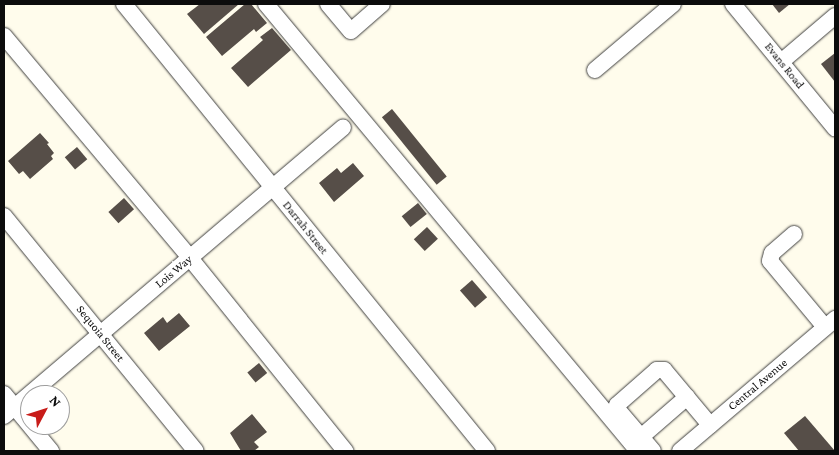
<!DOCTYPE html>
<html>
<head>
<meta charset="utf-8">
<style>
	body { margin:0 }
	#map { position:relative; width:839px; height:455px; overflow:hidden; background:#fffcec; font-family:"Crimson Pro",serif }
	div>[style] { position:absolute }
	.building>* { inset:0; background:#564e48; transform-origin:0 0 }
	.roads { filter:drop-shadow(0 0 1px #3f3f3f) drop-shadow(0 0 1px #3f3f3f) }
	.minor>* { height:16px; margin:-8px; padding:0 8px; transform-origin:8px; border-radius:8px; background:#fff }
	span { translate:-50% -50%; white-space:nowrap; text-align:center; line-height:1.15; -webkit-text-stroke:5px #fff; paint-order:stroke }
	.street-label { font-size:12px; color:#0c0c0c }
	.frame { position:absolute; inset:0; border:5px solid #0c0c0c; pointer-events:none }
	.north { position:absolute; left:20px; top:385px; width:50px; height:50px; box-sizing:border-box; background:#fff; border:1px solid #9e9e9e; border-radius:50%; rotate:50deg; font-size:14px; font-weight:700; line-height:20px; text-align:center; color:#0c0c0c }
	.north::after { content:''; display:block; margin:auto; width:18px; height:22px; background:#c81c19; clip-path:polygon(50% 0,100% 100%,50% 72%,0 100%) }
</style>
</head>
<body>
<div id="map">
	<div class="building">
		<i style="clip-path:polygon(200px 4px,239px 4px,204px 34px,187px 14px)"></i>
		<i style="clip-path:polygon(245px 4px,251px 4px,267px 23px,256px 32px,254px 29px,222px 56px,206px 37px)"></i>
		<i style="clip-path:polygon(772px 4px,790px 4px,779px 13px)"></i>
		<i style="clip-path:polygon(272px 28px,291px 50px,248px 87px,231px 68px,263px 40px,260px 37px)"></i>
		<i style="clip-path:polygon(835px 53px,835px 82px,821px 64px)"></i>
		<i style="left:392px;top:109px;width:87px;height:13px;rotate:51deg"></i>
		<i style="clip-path:polygon(40px 133px,49px 143px,47px 144px,54px 153px,51px 156px,53px 159px,30px 179px,23px 171px,19px 174px,8px 161px)"></i>
		<i style="left:77px;top:147px;width:16px;height:16px;rotate:50deg"></i>
		<i style="clip-path:polygon(353px 163px,364px 176px,334px 202px,319px 183px,337px 168px,341px 173px)"></i>
		<i style="left:124px;top:198px;width:15px;height:21px;rotate:48deg"></i>
		<i style="left:418px;top:203px;width:14px;height:21px;rotate:51deg"></i>
		<i style="left:427px;top:227px;width:16px;height:18px;rotate:47deg"></i>
		<i style="left:472px;top:280px;width:23px;height:16px;rotate:49deg"></i>
		<i style="clip-path:polygon(179px 313px,190px 326px,159px 351px,144px 333px,163px 317px,167px 323px)"></i>
		<i style="left:259px;top:363px;width:13px;height:15px;rotate:51deg"></i>
		<i style="clip-path:polygon(252px 414px,267px 432px,254px 442px,259px 447px,254px 451px,241px 451px,230px 433px)"></i>
		<i style="clip-path:polygon(805px 416px,835px 451px,799px 451px,784px 433px)"></i>
	</div>
	<div class="roads">
		<div class="minor">
			<i style="left:124px;top:4px;width:576px;rotate:50.92deg"></i>
			<i style="left:266px;top:4px;width:582px;rotate:50.23deg"></i>
			<i style="left:328px;top:4px;width:35px;rotate:50deg"></i>
			<i style="left:351px;top:31px;width:41px;rotate:-41.1deg"></i>
			<i style="left:733px;top:4px;width:161px;rotate:50.6deg"></i>
			<i style="left:4px;top:36px;width:290px;rotate:50deg"></i>
			<i style="left:190px;top:258px;width:248px;rotate:51.2deg"></i>
			<i style="left:781px;top:62px;width:71px;rotate:-40.4deg"></i>
			<i style="left:595px;top:70px;width:102px;rotate:-40.2deg"></i>
			<i style="left:4px;top:216px;width:303px;rotate:50.8deg"></i>
			<i style="left:794px;top:234px;width:29px;rotate:139deg"></i>
			<i style="left:772px;top:253px;width:8px;rotate:104deg"></i>
			<i style="left:770px;top:261px;width:86px;rotate:50.2deg"></i>
			<i style="left:4px;top:394px;width:74px;rotate:50.5deg"></i>
			<i style="left:4px;top:416px;width:445px;rotate:-40.4deg"></i>
			<i style="left:641px;top:437px;width:61px;rotate:-41deg"></i>
			<i style="left:653px;top:451px;width:54px;rotate:-130.5deg"></i>
			<i style="left:618px;top:410px;width:5px;rotate:-101deg"></i>
			<i style="left:617px;top:405px;width:53px;rotate:-41.2deg"></i>
			<i style="left:657px;top:370px;width:7px"></i>
			<i style="left:664px;top:370px;width:72px;rotate:50.1deg"></i>
			<i style="left:680px;top:451px;width:204px;rotate:-40.4deg"></i>
		</div>
	</div>
	<div class="street-label">
		<span style="left:784px;top:66px;rotate:51deg">Evans Road</span>
		<span style="left:305px;top:228px;rotate:51deg">Darrah Street</span>
		<span style="left:174px;top:272px;rotate:-40deg">Lois Way</span>
		<span style="left:100px;top:334px;rotate:51deg">Sequoia Street</span>
		<span style="left:758px;top:385px;rotate:-40deg">Central Avenue</span>
	</div>
	<div class="frame"></div>
	<div class="north">N</div>
</div>
</body>
</html>
